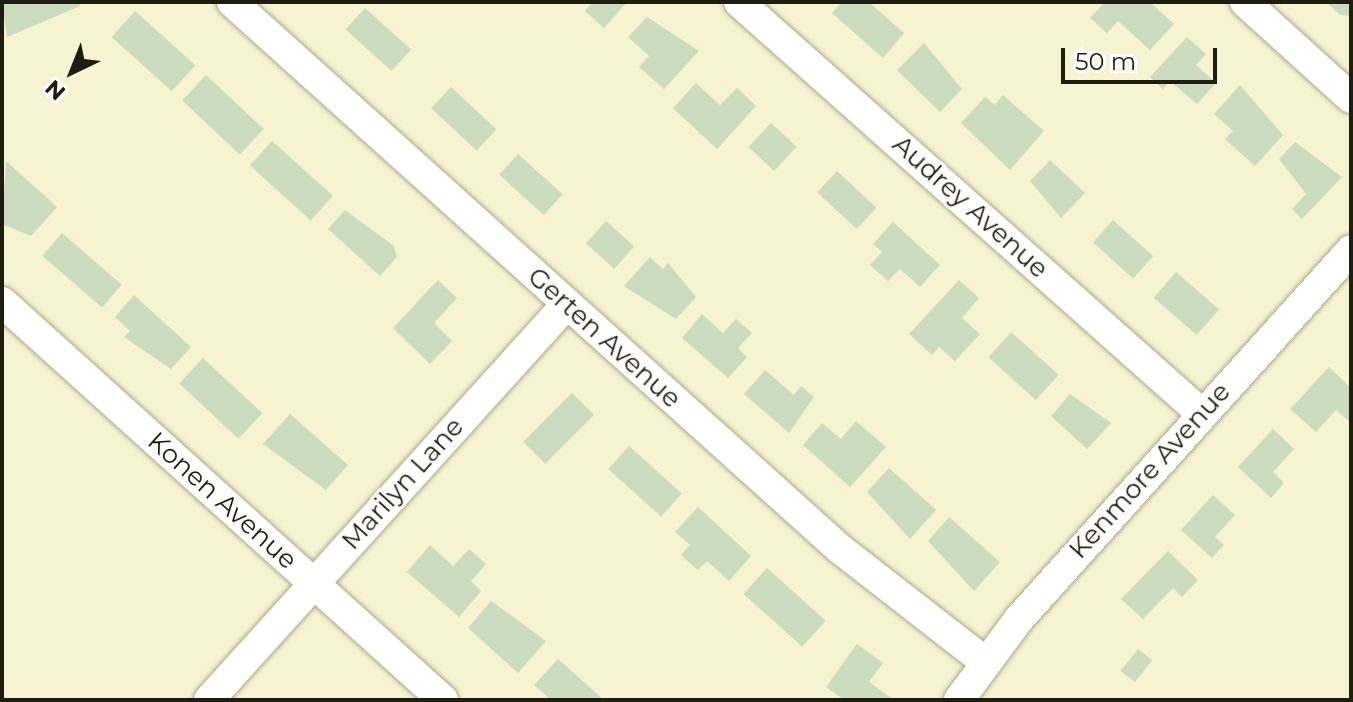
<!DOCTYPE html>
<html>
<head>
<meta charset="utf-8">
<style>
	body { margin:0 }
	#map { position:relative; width:1353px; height:702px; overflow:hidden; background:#f6f3d1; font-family:Montserrat,sans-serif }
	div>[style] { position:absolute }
	.building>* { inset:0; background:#ccdcbe; transform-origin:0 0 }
	.roads { filter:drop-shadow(0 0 2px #aca989) drop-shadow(0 0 2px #aca989) }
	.minor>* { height:30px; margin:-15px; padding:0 15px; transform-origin:15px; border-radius:15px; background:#fff }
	span { translate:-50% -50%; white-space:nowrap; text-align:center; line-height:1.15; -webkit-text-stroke:6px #fefefe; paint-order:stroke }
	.street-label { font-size:26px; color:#1f1d11 }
	.frame { position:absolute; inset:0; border:4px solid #1f1d11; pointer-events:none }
	.north { position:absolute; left:32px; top:32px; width:80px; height:80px; -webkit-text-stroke:6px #fefefe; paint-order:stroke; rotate:223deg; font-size:22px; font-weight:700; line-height:32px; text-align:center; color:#1f1d11 }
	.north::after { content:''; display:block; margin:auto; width:28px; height:36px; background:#1f1d11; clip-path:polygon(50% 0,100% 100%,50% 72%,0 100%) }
	.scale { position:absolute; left:1061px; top:48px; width:156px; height:36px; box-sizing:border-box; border:4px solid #1f1d11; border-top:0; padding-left:10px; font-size:24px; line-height:28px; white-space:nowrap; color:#1f1d11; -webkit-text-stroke:6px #fefefe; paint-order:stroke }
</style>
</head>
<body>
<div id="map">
	<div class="building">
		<i style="clip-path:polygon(2px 2px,79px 2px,80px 6px,7px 37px)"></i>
		<i style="clip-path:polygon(593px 2px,627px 2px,604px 28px,585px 11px)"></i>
		<i style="clip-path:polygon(842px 2px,869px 2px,904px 33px,883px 58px,832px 13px)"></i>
		<i style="clip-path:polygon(1105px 2px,1150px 2px,1174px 24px,1150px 50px,1118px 21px,1107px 33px,1090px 18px)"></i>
		<i style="clip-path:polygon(1326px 2px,1351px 2px,1351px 16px,1340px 15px)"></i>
		<i style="left:365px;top:8px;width:62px;height:29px;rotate:42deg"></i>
		<i style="left:135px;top:11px;width:81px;height:35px;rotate:42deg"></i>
		<i style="clip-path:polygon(647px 17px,699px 51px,664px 89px,639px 67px,649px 56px,628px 37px)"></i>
		<i style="clip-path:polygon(1187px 37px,1206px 54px,1196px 65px,1216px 83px,1197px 104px,1170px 81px,1163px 89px,1150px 77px)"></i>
		<i style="clip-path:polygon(924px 43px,962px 89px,940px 112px,897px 70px)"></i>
		<i style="left:206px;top:75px;width:79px;height:35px;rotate:43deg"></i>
		<i style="clip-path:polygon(696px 83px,720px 105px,737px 88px,756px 106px,717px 149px,673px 108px)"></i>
		<i style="clip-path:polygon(1240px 85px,1283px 135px,1255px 166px,1225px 139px,1233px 131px,1214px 114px)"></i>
		<i style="left:451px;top:87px;width:62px;height:29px;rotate:43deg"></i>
		<i style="clip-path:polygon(1003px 95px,1044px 131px,1010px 170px,961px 123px,985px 97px,995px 105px)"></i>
		<i style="left:771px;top:123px;width:35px;height:33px;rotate:43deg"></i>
		<i style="left:272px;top:141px;width:82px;height:33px;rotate:42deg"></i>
		<i style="clip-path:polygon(1295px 142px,1342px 177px,1302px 219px,1292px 209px,1306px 194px,1279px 159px)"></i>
		<i style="left:518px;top:154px;width:60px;height:28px;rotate:42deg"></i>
		<i style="clip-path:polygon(1050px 160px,1085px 193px,1061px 218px,1030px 181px)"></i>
		<i style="clip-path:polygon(6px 161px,57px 207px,31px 236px,2px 224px)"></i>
		<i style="left:837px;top:171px;width:54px;height:29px;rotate:43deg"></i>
		<i style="clip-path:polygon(345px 210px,394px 246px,397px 257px,380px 276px,328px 229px)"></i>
		<i style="left:1113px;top:220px;width:54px;height:30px;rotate:42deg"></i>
		<i style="left:606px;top:221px;width:38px;height:30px;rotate:42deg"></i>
		<i style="clip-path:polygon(893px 222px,940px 265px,920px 287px,900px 269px,888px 281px,870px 265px,882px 252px,873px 244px)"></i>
		<i style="left:62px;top:233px;width:79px;height:30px;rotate:41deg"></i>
		<i style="clip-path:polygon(650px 257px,663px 269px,668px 263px,696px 297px,676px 319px,624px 286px)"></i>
		<i style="left:1176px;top:272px;width:57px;height:34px;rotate:41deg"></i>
		<i style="clip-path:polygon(438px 280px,457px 298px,434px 323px,452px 341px,430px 364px,393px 328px)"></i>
		<i style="clip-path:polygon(959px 280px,979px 298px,962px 318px,980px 334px,955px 361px,939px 347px,932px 355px,909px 334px)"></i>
		<i style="clip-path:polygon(134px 295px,191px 347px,171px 369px,124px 337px,130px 331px,115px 317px)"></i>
		<i style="clip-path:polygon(702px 314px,723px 333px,736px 319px,752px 333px,738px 348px,747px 357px,728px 378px,682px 338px)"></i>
		<i style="left:1011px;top:332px;width:64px;height:34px;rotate:42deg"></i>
		<i style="left:203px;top:358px;width:81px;height:35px;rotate:43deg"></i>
		<i style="clip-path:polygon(1329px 367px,1351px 388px,1351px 423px,1336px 410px,1316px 432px,1290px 409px)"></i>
		<i style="clip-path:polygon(765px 370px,794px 395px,801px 386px,814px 397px,789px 433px,744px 394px)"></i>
		<i style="left:572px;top:393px;width:31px;height:69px;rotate:45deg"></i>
		<i style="clip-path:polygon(1070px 394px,1111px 423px,1087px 449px,1051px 416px)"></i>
		<i style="clip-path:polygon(290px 414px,348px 465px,326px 490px,263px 444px)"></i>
		<i style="clip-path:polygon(856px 421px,886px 447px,850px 487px,803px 445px,822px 423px,841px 439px)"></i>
		<i style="clip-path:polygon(1273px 429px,1294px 449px,1273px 472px,1284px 483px,1271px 498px,1238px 467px)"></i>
		<i style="left:629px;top:446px;width:71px;height:31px;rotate:42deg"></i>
		<i style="clip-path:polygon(889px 468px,936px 510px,910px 539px,867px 492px)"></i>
		<i style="clip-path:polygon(1213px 495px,1235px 515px,1215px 537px,1224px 545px,1212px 558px,1181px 530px)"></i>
		<i style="clip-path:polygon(698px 507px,751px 556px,729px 581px,707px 561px,698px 570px,681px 555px,690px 545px,675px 532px)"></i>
		<i style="clip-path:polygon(949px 517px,1000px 562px,974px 591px,928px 541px)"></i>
		<i style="clip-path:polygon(430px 545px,453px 566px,469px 549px,486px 564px,471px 581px,481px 591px,459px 617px,407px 572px)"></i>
		<i style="clip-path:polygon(1168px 551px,1198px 580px,1182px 597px,1173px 588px,1143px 619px,1121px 599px)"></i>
		<i style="left:767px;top:568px;width:79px;height:35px;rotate:42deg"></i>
		<i style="clip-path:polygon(491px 601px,546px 641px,518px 673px,468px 628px)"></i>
		<i style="clip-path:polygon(857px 644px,883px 663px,869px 682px,894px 700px,844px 700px,826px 687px)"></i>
		<i style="left:1138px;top:649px;width:18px;height:28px;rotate:38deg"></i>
		<i style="clip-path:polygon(558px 659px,604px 700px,551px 700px,534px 685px)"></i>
	</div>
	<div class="roads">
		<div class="minor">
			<i style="left:232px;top:2px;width:818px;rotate:41.98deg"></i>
			<i style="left:840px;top:549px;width:184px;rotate:37.9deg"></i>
			<i style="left:739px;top:2px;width:618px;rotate:41.66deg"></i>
			<i style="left:1245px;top:2px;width:143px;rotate:42.2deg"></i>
			<i style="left:2px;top:302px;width:594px;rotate:42.07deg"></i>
			<i style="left:209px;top:700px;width:532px;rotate:-47.89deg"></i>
			<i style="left:959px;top:700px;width:101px;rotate:-53.5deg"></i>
			<i style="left:1019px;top:619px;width:496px;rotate:-48deg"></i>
		</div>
	</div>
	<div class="street-label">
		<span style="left:970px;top:207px;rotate:42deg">Audrey Avenue</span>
		<span style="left:604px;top:338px;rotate:42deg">Gerten Avenue</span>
		<span style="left:1150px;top:471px;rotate:-48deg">Kenmore Avenue</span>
		<span style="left:403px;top:484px;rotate:-48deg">Marilyn Lane</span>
		<span style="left:222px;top:501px;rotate:42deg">Konen Avenue</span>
	</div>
	<div class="frame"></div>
	<div class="north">N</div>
	<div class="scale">50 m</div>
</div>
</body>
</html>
